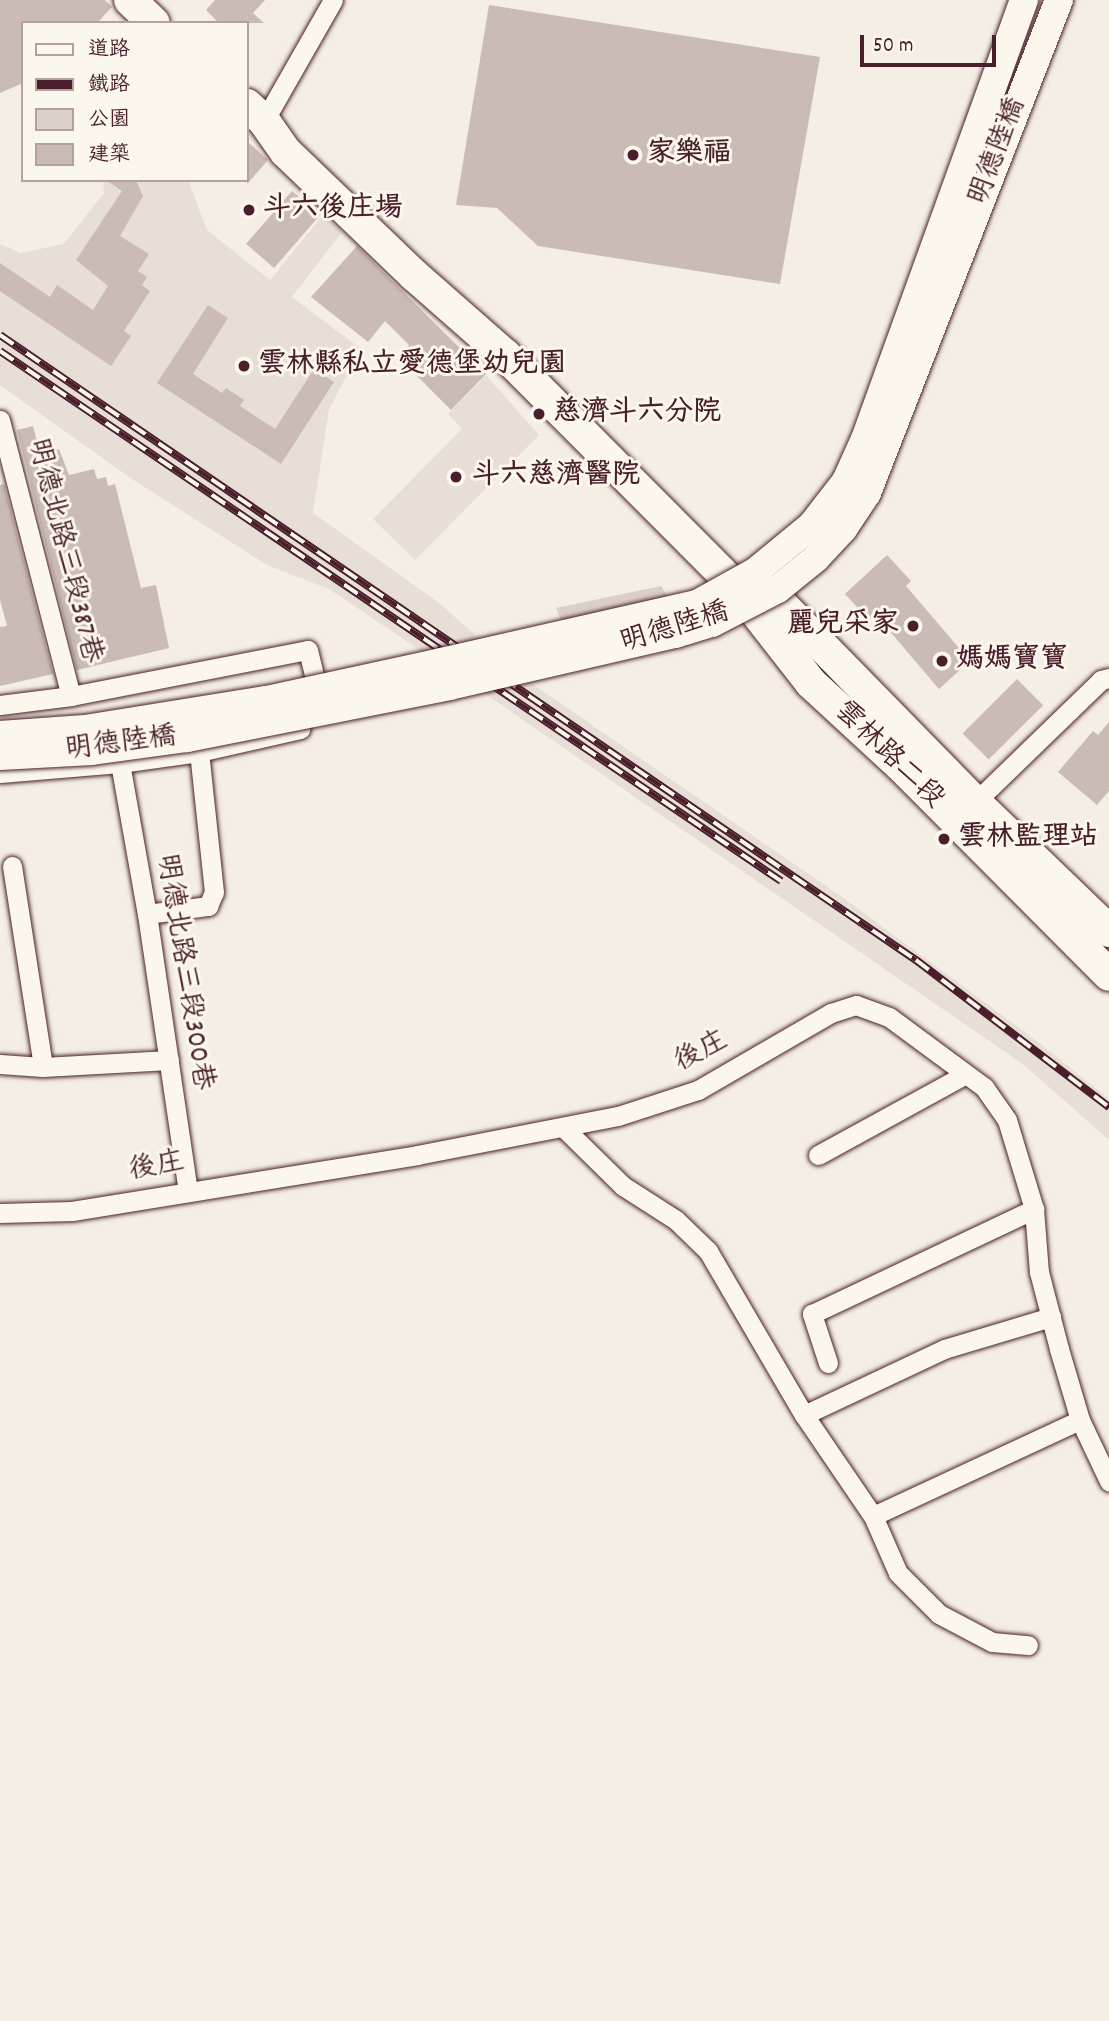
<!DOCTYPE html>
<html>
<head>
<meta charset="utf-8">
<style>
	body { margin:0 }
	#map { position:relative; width:1109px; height:2021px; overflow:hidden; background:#f4eee4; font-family:Dekko,"LXGW WenKai TC",sans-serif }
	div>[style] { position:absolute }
	.built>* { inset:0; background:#e7dfd6 }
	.green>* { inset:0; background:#dbd0c9 }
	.building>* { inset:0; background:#cabbb6; transform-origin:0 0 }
	.roads { filter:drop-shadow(0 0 2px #4a1f2b) drop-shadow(0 0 2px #4a1f2b) }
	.street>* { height:19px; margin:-9.5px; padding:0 9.5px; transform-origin:9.5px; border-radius:9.5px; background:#fbf7ec }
	.primary>* { height:32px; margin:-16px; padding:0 16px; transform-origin:16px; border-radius:16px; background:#fbf7ec }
	.rail>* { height:8px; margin-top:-4px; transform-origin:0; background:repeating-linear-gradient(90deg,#fbf7ec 0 16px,#4a1f2b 0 32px); box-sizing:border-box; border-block:2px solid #4a1f2b }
	.bridges { filter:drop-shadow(0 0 2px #4a1f2b) drop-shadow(0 0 2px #4a1f2b) }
	.secondary-bridge>* { height:28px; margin:-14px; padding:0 14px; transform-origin:14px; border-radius:14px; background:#fbf7ec }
	.dots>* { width:19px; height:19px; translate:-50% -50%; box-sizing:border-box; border:4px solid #fbf7ec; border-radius:50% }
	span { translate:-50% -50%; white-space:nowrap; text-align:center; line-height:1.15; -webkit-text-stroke:6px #fbf7ec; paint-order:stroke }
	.street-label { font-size:28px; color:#4a1f2b }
	.poi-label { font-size:28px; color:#4a1f2b; font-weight:700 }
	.left { translate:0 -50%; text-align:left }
	.right { translate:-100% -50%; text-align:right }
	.legend { position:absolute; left:21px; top:21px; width:228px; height:161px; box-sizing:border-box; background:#fbf7ec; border:2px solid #b4a19f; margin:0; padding:9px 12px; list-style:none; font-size:21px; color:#4a1f2b }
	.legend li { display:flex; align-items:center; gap:14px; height:35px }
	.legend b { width:35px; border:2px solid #b4a19f }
	.scale { position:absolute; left:860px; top:35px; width:136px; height:32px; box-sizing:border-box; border:4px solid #4a1f2b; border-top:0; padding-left:9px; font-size:21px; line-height:24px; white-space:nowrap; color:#4a1f2b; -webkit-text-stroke:5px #fbf7ec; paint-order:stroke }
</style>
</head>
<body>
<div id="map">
	<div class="built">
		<i style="clip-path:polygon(103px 180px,188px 180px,207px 230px,270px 280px,323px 215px,342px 232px,292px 297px,361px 349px,329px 409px,313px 513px,439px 603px,528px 681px,845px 899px,1033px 1038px,1109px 1099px,1109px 1140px,1024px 1065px,481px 691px,329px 589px,267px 565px,132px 479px,0 385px,0 244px,20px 253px,64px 244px,104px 193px)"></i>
		<i style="clip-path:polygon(486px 375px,539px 435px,415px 560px,373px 519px,462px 429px,448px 414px)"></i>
	</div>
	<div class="green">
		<i style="clip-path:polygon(661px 586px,692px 635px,578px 663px,556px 608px)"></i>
	</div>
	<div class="building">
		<i style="clip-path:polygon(0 0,105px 0,112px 7px,97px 23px,23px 23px,23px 83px,0 93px)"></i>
		<i style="clip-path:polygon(215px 0,265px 0,253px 13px,264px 23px,219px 23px,206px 10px)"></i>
		<i style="clip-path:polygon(489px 5px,820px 57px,780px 284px,538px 246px,497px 208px,456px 205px)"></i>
		<i style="clip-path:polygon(247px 141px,268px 160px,247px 184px)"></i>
		<i style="clip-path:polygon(106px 180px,136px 180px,143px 196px,120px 236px,149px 254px,138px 271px,147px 277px,142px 285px,150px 291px,124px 331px,131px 336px,111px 366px,0 291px,0 263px,50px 297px,57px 285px,93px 310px,108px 286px,76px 260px,122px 191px)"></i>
		<i style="left:292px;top:191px;width:37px;height:70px;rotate:41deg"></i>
		<i style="clip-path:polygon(357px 246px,486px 374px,451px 410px,398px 357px,409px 345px,385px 321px,368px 342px,311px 297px)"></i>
		<i style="clip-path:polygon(208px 305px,228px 318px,193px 374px,222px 393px,226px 388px,244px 400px,240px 406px,275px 429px,314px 369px,334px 382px,281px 464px,157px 383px)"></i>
		<i style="clip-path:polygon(33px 426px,37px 441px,42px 439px,44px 446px,51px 445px,52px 451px,59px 449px,69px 475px,94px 469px,97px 479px,106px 477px,108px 486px,115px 484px,141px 588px,156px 585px,169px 648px,77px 670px,17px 430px)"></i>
		<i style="clip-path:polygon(4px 484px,53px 674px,0 686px,0 627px,7px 626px,0 600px,0 485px)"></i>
		<i style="clip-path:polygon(887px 555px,911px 581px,906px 586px,970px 661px,939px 689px,875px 614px,869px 620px,845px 594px)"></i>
		<i style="left:1017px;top:679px;width:37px;height:77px;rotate:45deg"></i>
		<i style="clip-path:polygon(1109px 722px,1109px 791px,1097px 805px,1058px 772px,1093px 731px,1098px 735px)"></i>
	</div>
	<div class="roads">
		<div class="street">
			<i style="left:264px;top:121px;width:139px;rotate:-60.3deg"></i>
			<i style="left:0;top:420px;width:285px;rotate:75.6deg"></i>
			<i style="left:0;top:705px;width:72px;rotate:-7.2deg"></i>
			<i style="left:71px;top:696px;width:241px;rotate:-11deg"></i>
			<i style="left:308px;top:650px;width:51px;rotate:76.5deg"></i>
			<i style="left:120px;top:763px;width:153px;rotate:79.9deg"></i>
			<i style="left:147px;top:914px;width:279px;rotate:81.6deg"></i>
			<i style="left:0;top:773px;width:120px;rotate:-4.8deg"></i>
			<i style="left:120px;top:763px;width:80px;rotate:-7.9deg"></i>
			<i style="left:199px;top:752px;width:104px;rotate:-12.8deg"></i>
			<i style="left:969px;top:808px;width:184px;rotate:-44.1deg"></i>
			<i style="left:1101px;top:680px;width:8px;rotate:-14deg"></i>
			<i style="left:12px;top:866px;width:203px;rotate:81.2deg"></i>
			<i style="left:147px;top:914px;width:62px;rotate:-7.5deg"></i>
			<i style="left:208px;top:906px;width:15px;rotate:-67deg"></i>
			<i style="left:214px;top:892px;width:141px;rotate:-96.1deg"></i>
			<i style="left:0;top:1064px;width:43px;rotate:4deg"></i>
			<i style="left:43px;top:1067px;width:126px;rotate:-3.2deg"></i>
			<i style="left:564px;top:1128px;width:83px;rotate:44.5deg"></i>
			<i style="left:623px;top:1186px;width:63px;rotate:32.7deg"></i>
			<i style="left:676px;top:1220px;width:45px;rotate:44.1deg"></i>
			<i style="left:708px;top:1251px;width:190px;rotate:59.7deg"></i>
			<i style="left:804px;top:1415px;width:122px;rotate:55.7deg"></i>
			<i style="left:873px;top:1516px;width:62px;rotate:66.3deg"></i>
			<i style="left:898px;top:1573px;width:58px;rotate:45deg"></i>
			<i style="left:939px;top:1614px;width:60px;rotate:27.8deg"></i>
			<i style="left:992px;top:1642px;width:36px;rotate:5deg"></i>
			<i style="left:818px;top:1155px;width:166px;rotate:-28.7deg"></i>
			<i style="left:0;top:1213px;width:72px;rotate:-1.6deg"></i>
			<i style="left:72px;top:1211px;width:350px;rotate:-9.2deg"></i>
			<i style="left:417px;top:1155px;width:205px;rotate:-11deg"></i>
			<i style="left:618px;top:1116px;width:84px;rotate:-18deg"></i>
			<i style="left:698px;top:1090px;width:154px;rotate:-30.1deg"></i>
			<i style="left:831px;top:1013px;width:26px;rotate:-18deg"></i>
			<i style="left:856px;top:1005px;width:35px;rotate:20deg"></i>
			<i style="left:889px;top:1017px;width:118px;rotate:36.4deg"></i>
			<i style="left:984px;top:1087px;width:40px;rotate:55.1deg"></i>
			<i style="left:1007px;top:1120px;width:93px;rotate:73.1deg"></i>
			<i style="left:1034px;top:1209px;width:63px;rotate:85.5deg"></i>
			<i style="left:1039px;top:1272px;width:80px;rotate:75.4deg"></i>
			<i style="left:1059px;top:1349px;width:74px;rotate:73.5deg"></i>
			<i style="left:1080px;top:1420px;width:68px;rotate:64.6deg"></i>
			<i style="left:828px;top:1363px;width:52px;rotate:-108.1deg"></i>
			<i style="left:812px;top:1314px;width:246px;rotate:-25.3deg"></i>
			<i style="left:804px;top:1415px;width:155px;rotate:-25.2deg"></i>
			<i style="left:944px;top:1349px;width:112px;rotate:-16.7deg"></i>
			<i style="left:873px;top:1516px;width:228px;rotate:-24.9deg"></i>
		</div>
		<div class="primary">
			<i style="left:130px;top:0;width:33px;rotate:44deg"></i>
			<i style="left:247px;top:105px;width:23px;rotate:43deg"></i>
			<i style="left:264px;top:121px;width:38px;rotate:55deg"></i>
			<i style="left:286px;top:152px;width:178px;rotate:43.9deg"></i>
			<i style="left:414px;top:275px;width:121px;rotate:41.3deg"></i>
			<i style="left:505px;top:355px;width:327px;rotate:45.1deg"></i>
			<i style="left:736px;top:587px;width:48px;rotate:20.7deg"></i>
			<i style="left:781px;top:604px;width:277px;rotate:45.6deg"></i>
			<i style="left:975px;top:802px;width:186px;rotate:43.9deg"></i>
			<i style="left:736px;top:587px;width:122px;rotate:52deg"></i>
			<i style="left:811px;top:683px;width:121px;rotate:42.7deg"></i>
			<i style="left:900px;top:765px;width:296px;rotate:45.1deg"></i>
		</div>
	</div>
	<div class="rail">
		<i style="left:0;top:335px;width:1109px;rotate:34.31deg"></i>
		<i style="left:916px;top:960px;width:243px;rotate:37.3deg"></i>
		<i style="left:0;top:351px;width:944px;rotate:34.16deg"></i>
	</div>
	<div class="bridges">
		<div class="secondary-bridge">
			<i style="left:0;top:735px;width:85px;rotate:-4deg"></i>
			<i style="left:85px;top:729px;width:184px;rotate:-9.1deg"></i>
			<i style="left:267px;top:700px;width:178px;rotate:-12.3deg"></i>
			<i style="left:441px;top:662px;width:262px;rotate:-12.8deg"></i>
			<i style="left:697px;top:604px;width:66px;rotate:-28.9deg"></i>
			<i style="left:755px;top:572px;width:74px;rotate:-39.5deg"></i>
			<i style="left:812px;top:525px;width:56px;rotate:-52.3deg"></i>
			<i style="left:846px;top:481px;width:46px;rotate:-65.7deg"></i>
			<i style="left:865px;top:439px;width:467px;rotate:-70.1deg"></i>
			<i style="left:0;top:756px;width:92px;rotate:-3.1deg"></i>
			<i style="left:92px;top:751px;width:96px;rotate:-7.8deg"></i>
			<i style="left:187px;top:738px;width:267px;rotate:-11.2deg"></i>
			<i style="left:449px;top:686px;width:232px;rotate:-13deg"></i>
			<i style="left:675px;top:634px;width:39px;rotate:-17deg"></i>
			<i style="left:712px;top:623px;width:74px;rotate:-27.3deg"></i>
			<i style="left:778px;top:589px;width:49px;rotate:-39.2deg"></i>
			<i style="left:816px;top:558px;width:40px;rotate:-47deg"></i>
			<i style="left:843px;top:529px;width:43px;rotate:-56.3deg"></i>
			<i style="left:867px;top:493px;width:529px;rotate:-68.72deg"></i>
		</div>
	</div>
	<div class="dots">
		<i style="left:633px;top:155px;background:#4a1f2b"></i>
		<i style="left:249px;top:210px;background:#4a1f2b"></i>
		<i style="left:244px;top:366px;background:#4a1f2b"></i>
		<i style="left:539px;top:414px;background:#4a1f2b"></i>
		<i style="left:456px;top:477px;background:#4a1f2b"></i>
		<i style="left:913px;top:626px;background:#4a1f2b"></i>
		<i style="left:942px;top:661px;background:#4a1f2b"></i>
		<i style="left:944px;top:839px;background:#4a1f2b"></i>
	</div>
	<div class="street-label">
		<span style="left:999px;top:152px;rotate:-69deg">明德陸橋</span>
		<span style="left:63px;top:551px;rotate:76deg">明德北路三段387巷</span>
		<span style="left:675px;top:629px;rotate:-17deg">明德陸橋</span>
		<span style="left:121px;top:745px;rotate:-7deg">明德陸橋</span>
		<span style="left:888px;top:756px;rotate:44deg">雲林路二段</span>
		<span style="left:183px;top:972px;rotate:81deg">明德北路三段300巷</span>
		<span style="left:702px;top:1053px;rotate:-27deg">後庄</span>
		<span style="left:157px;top:1168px;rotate:-10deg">後庄</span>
	</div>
	<div class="poi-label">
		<span class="left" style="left:647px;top:155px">家樂福</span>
		<span class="left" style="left:263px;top:210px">斗六後庄場</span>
		<span class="left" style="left:258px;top:366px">雲林縣私立愛德堡幼兒園</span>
		<span class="left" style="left:553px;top:414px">慈濟斗六分院</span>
		<span class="left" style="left:472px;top:477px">斗六慈濟醫院</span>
		<span class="right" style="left:899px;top:626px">麗兒采家</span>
		<span class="left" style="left:956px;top:661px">媽媽寶寶</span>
		<span class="left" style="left:958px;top:839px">雲林監理站</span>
	</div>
	<ul class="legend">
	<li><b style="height:9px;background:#fbf7ec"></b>道路</li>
	<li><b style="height:9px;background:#4a1f2b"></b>鐵路</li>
	<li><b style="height:19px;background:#dbd0c9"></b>公園</li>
	<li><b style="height:19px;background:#cabbb6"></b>建築</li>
	</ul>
	<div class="scale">50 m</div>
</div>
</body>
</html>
